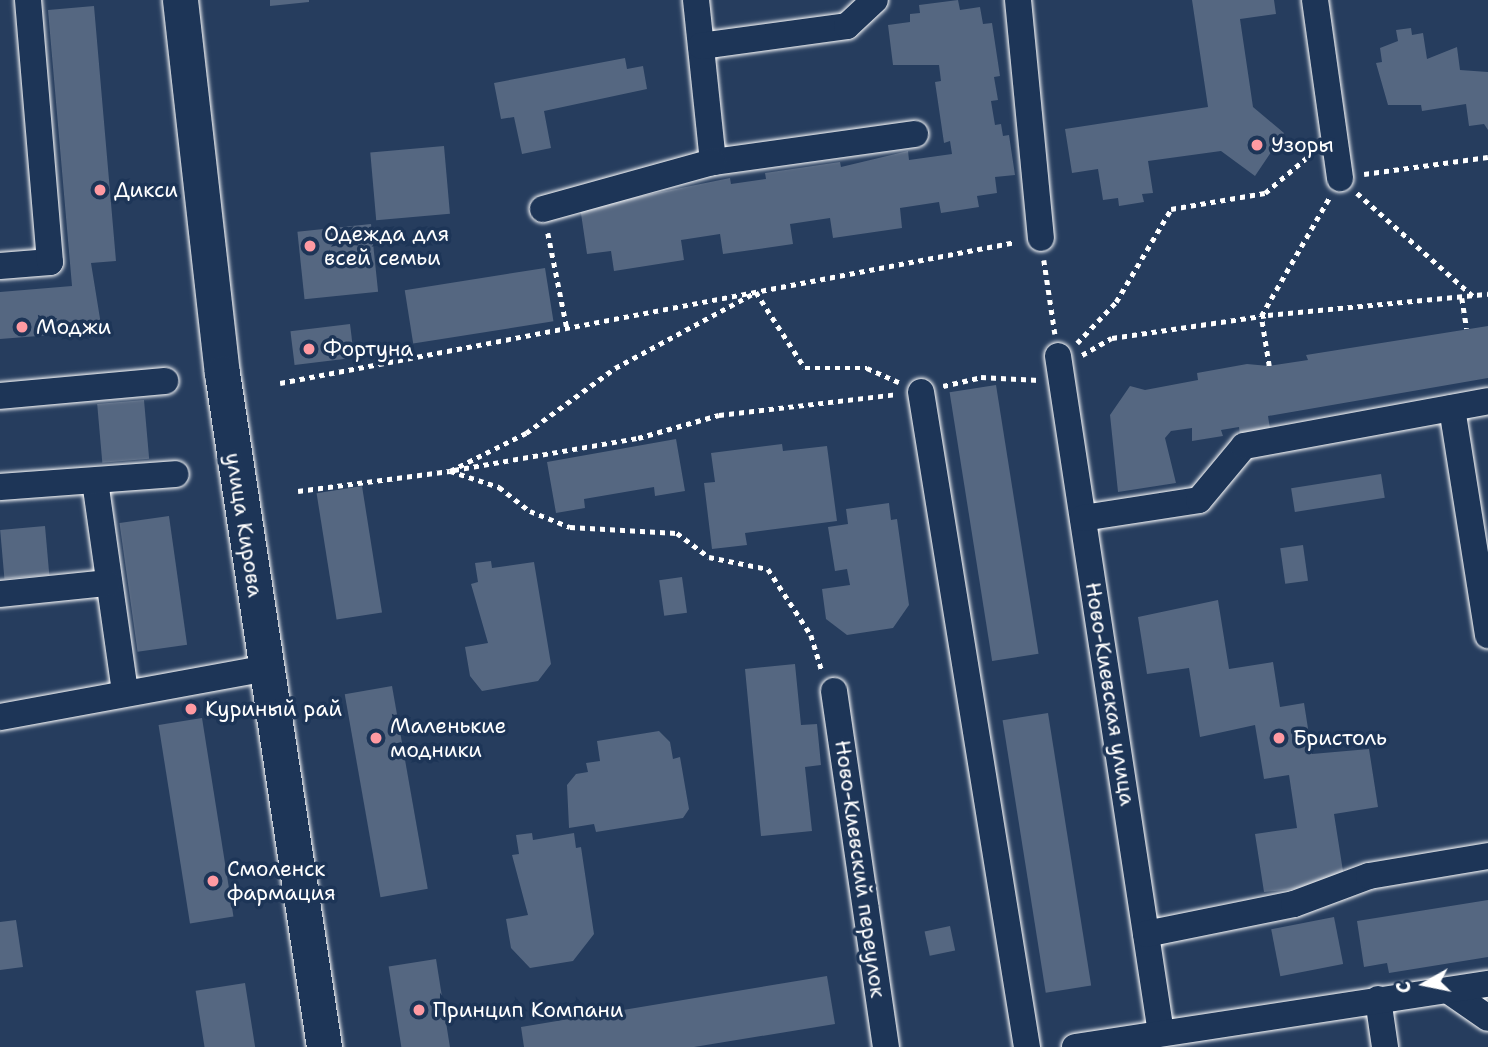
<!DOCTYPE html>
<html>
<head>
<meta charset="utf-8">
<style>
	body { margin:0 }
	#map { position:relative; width:1488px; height:1047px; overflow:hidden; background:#263d5e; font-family:"Shantell Sans",sans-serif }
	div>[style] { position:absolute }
	.building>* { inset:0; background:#556781; transform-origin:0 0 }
	.path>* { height:4.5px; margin-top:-2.25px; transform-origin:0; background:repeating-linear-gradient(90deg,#fff 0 5px,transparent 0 10px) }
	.roads { filter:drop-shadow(0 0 2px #fff) drop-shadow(0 0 2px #fff) }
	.minor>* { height:26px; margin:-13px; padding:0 13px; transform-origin:13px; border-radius:13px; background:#1d3557 }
	.major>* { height:35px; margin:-17.5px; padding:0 17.5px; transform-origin:17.5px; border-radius:17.5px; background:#1d3557 }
	.dots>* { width:19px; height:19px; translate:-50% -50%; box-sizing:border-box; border:4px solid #1d3557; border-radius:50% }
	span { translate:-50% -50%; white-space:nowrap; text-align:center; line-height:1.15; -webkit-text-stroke:7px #1d3557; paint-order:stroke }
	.poi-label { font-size:21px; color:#fff }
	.left { translate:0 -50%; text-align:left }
	.street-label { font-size:21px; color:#fff }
	.north { position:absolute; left:1390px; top:949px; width:70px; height:70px; -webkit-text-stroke:5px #1d3557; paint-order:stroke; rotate:261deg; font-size:19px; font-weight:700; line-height:28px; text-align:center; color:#fff }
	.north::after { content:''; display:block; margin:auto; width:24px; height:32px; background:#fff; clip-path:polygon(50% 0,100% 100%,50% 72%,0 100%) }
</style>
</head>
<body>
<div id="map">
	<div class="building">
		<i style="clip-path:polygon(270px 0,309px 0,309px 2px,270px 6px)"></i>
		<i style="clip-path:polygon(958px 0,960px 10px,980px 7px,983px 24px,992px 23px,1000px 76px,994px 77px,998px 100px,991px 101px,995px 125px,1001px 124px,1003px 136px,1009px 135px,1015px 175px,995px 177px,997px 193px,977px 196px,979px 207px,941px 213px,939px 202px,900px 208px,902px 228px,833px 238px,830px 218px,790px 224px,793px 244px,723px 254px,720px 234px,681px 240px,684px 260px,614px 271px,611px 251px,587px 254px,579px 200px,622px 200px,730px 178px,731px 184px,766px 179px,765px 173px,840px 162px,841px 167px,908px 151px,909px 160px,952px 154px,950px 141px,944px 143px,935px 82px,941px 81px,939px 65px,893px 65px,888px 25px,910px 22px,910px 14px,920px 13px,919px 5px)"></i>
		<i style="clip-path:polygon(1192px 0,1274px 0,1276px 14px,1240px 19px,1253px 107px,1284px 133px,1255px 176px,1221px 151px,1148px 161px,1153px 193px,1142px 194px,1144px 202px,1119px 206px,1118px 198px,1103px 200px,1098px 169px,1072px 173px,1065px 129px,1208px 107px)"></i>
		<i style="clip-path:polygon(94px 6px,116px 261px,91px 263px,102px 331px,0 339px,0 292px,72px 286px,48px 10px)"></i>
		<i style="clip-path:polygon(1411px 28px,1412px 35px,1423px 33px,1427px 59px,1457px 47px,1460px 70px,1488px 72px,1488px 130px,1484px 124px,1469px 126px,1466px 104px,1422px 111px,1421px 105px,1388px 105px,1376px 63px,1382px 62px,1380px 48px,1398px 41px,1396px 30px)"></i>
		<i style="clip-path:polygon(625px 58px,627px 69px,643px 66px,647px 89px,544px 111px,551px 148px,522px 154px,514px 117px,501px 119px,494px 83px)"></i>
		<i style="left:444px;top:146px;width:68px;height:74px;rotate:85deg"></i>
		<i style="left:371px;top:224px;width:68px;height:74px;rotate:84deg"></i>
		<i style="left:545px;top:268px;width:54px;height:142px;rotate:81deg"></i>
		<i style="left:350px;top:324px;width:34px;height:60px;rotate:83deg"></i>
		<i style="clip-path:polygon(1488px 326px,1488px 378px,1268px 416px,1270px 429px,1240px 435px,1239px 427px,1221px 430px,1223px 436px,1192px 441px,1192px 428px,1171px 431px,1165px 438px,1176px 483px,1118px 492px,1110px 415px,1130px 386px,1145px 390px,1198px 380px,1197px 373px,1247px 364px,1269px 366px,1308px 360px,1306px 355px)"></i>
		<i style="left:996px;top:385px;width:272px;height:47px;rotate:81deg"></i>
		<i style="left:144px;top:400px;width:59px;height:47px;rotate:85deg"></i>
		<i style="clip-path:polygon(676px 439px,685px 491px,655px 496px,654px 487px,584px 499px,585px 508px,556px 513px,547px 462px)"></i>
		<i style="clip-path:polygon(782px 444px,783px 451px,827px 446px,837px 521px,745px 533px,747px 545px,712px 549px,704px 483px,715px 482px,711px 453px)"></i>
		<i style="left:1381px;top:474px;width:24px;height:91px;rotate:81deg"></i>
		<i style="left:362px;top:486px;width:128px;height:46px;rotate:81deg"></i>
		<i style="clip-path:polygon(889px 503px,891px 520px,897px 519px,909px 605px,893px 628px,847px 635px,826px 619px,822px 589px,850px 585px,847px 569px,835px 571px,828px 527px,848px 524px,846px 509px)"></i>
		<i style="left:169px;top:516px;width:130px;height:50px;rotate:82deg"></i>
		<i style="left:45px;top:526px;width:49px;height:45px;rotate:85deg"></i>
		<i style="left:1303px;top:545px;width:36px;height:23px;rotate:82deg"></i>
		<i style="clip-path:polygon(491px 561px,492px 568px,534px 562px,551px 664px,538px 681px,482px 691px,470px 676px,465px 647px,488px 643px,471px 584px,478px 582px,475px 563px)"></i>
		<i style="left:682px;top:577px;width:36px;height:23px;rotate:82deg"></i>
		<i style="clip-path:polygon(1218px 600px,1229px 669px,1273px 662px,1280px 707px,1304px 703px,1312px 754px,1369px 749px,1378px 807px,1334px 814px,1345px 884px,1264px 892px,1255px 834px,1297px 828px,1289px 775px,1264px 779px,1255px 725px,1200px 737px,1189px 668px,1147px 674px,1138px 617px)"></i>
		<i style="clip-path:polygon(795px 664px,801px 725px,817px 724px,821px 765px,805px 767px,812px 831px,761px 836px,745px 669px)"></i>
		<i style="left:392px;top:686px;width:206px;height:48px;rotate:80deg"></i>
		<i style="left:1048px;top:713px;width:276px;height:46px;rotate:81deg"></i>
		<i style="left:202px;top:718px;width:201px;height:44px;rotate:81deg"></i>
		<i style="clip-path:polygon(659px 731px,670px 742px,673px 759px,680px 757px,689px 809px,683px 818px,596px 832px,594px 824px,569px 828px,567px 785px,576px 774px,588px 772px,586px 763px,600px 761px,597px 741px)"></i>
		<i style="clip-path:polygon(532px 833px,533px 840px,574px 833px,576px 848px,581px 847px,594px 934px,573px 961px,530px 968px,511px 948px,506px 919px,528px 915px,512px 855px,519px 854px,516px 835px)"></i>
		<i style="clip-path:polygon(1488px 900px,1488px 957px,1389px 973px,1387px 963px,1364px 967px,1357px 921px)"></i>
		<i style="left:1334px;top:917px;width:48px;height:64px;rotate:79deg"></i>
		<i style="clip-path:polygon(16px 920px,23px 967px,0 970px,0 922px)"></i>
		<i style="left:950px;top:926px;width:25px;height:26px;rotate:78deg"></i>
		<i style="left:436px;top:959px;width:89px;height:48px;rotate:81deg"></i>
		<i style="clip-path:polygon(827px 976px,835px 1024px,694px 1047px,524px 1047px,521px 1027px)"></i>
		<i style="left:245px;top:983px;width:65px;height:50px;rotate:81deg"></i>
	</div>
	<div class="path">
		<i style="left:1364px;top:174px;width:125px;rotate:-7.8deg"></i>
		<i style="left:1357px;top:193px;width:155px;rotate:41.6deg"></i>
		<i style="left:548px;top:233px;width:97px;rotate:78.7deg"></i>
		<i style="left:1044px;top:260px;width:75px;rotate:81.5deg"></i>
		<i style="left:1462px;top:298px;width:31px;rotate:81deg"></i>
		<i style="left:1077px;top:343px;width:57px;rotate:-46.4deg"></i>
		<i style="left:1116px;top:302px;width:108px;rotate:-59.4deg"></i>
		<i style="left:1171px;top:209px;width:95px;rotate:-9.7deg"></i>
		<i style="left:1265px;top:193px;width:60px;rotate:-40.3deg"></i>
		<i style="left:1082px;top:355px;width:34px;rotate:-30deg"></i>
		<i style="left:1112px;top:338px;width:158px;rotate:-8.4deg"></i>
		<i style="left:1268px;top:315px;width:221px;rotate:-5.5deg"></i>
		<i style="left:1269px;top:366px;width:51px;rotate:-99.1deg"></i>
		<i style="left:1261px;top:316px;width:136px;rotate:-60deg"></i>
		<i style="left:280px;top:383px;width:749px;rotate:-10.85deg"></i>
		<i style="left:943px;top:386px;width:39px;rotate:-13deg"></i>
		<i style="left:981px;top:377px;width:58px;rotate:3deg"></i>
		<i style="left:454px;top:470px;width:187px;rotate:-9.9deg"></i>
		<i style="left:638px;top:438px;width:84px;rotate:-15.9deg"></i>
		<i style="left:719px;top:415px;width:179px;rotate:-6.7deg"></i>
		<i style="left:450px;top:471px;width:85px;rotate:-26.6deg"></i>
		<i style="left:526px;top:433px;width:110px;rotate:-36.1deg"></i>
		<i style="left:615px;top:368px;width:160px;rotate:-28.3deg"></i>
		<i style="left:756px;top:292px;width:90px;rotate:57.2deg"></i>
		<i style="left:805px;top:368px;width:62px"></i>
		<i style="left:867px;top:368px;width:35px;rotate:24deg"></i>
		<i style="left:298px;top:491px;width:153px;rotate:-7.5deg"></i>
		<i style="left:450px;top:471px;width:52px;rotate:18.1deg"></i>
		<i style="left:499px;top:487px;width:39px;rotate:38deg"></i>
		<i style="left:530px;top:511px;width:43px;rotate:21.8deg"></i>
		<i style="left:570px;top:527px;width:107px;rotate:3.2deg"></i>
		<i style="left:677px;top:533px;width:40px;rotate:37deg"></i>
		<i style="left:709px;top:557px;width:60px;rotate:11.5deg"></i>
		<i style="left:768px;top:569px;width:79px;rotate:56.9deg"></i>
		<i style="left:811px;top:635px;width:39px;rotate:73deg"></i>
	</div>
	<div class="roads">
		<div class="minor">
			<i style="left:696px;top:0;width:163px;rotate:84deg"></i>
			<i style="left:713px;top:162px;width:204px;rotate:-7.9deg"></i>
			<i style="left:1018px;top:0;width:239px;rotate:84.5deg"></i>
			<i style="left:1315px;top:0;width:180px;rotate:82deg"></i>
			<i style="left:701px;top:46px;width:147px;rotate:-7.8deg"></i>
			<i style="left:847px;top:26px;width:38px;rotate:-43deg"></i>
			<i style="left:543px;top:209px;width:176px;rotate:-15.5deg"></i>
			<i style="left:0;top:266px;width:50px;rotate:-4.6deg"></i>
			<i style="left:50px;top:262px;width:263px;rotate:-94.8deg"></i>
			<i style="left:1058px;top:356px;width:685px;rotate:81.35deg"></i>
			<i style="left:921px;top:392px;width:664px;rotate:80.81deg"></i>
			<i style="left:0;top:396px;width:166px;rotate:-5.2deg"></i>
			<i style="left:1452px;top:408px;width:230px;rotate:81deg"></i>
			<i style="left:95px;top:481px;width:214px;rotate:81.9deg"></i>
			<i style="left:0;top:487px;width:176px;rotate:-4.2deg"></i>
			<i style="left:1083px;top:518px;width:117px;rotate:-8.8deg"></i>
			<i style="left:1199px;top:500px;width:70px;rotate:-50.2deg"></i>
			<i style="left:1244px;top:446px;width:248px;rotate:-10.4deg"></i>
			<i style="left:0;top:594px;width:108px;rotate:-5.9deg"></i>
			<i style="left:834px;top:691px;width:360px;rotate:81.7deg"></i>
			<i style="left:0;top:717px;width:270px;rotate:-10.4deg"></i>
			<i style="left:1146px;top:934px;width:151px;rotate:-11.5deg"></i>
			<i style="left:1294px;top:904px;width:80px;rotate:-20.5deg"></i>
			<i style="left:1369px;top:876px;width:121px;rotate:-9.5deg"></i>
			<i style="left:1449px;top:991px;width:47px;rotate:34.7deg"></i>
			<i style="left:1378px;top:999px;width:49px;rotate:81.7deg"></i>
			<i style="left:1075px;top:1047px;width:418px;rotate:-8.7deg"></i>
		</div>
		<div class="major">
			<i style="left:180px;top:0;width:375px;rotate:83.6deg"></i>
			<i style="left:222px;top:373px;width:682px;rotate:81.39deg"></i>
		</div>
	</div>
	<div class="dots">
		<i style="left:1257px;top:145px;background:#ff9aa2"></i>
		<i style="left:100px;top:190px;background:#ff9aa2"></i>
		<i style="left:310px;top:246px;background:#ff9aa2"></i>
		<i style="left:22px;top:327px;background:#ff9aa2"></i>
		<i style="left:309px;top:349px;background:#ff9aa2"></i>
		<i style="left:191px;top:709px;background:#ff9aa2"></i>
		<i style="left:376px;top:738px;background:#ff9aa2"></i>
		<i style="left:1279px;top:738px;background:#ff9aa2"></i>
		<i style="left:213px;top:881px;background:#ff9aa2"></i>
		<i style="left:419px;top:1010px;background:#ff9aa2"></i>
	</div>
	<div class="poi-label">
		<span class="left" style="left:1271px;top:145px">Узоры</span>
		<span class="left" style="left:114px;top:190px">Дикси</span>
		<span class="left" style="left:324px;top:246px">Одежда для<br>всей семьи</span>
		<span class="left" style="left:36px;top:327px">Моджи</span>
		<span class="left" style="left:323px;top:349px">Фортуна</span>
		<span class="left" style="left:205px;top:709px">Куриный рай</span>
		<span class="left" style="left:390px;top:738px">Маленькие<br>модники</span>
		<span class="left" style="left:1293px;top:738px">Бристоль</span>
		<span class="left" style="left:227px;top:881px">Смоленск<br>фармация</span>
		<span class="left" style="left:433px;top:1010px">Принцип Компани</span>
	</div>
	<div class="street-label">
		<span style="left:244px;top:525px;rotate:81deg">улица Кирова</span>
		<span style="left:1110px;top:694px;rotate:81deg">Ново-Киевская улица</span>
		<span style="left:860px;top:869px;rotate:82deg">Ново-Киевский переулок</span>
	</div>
	<div class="north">С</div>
</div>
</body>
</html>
